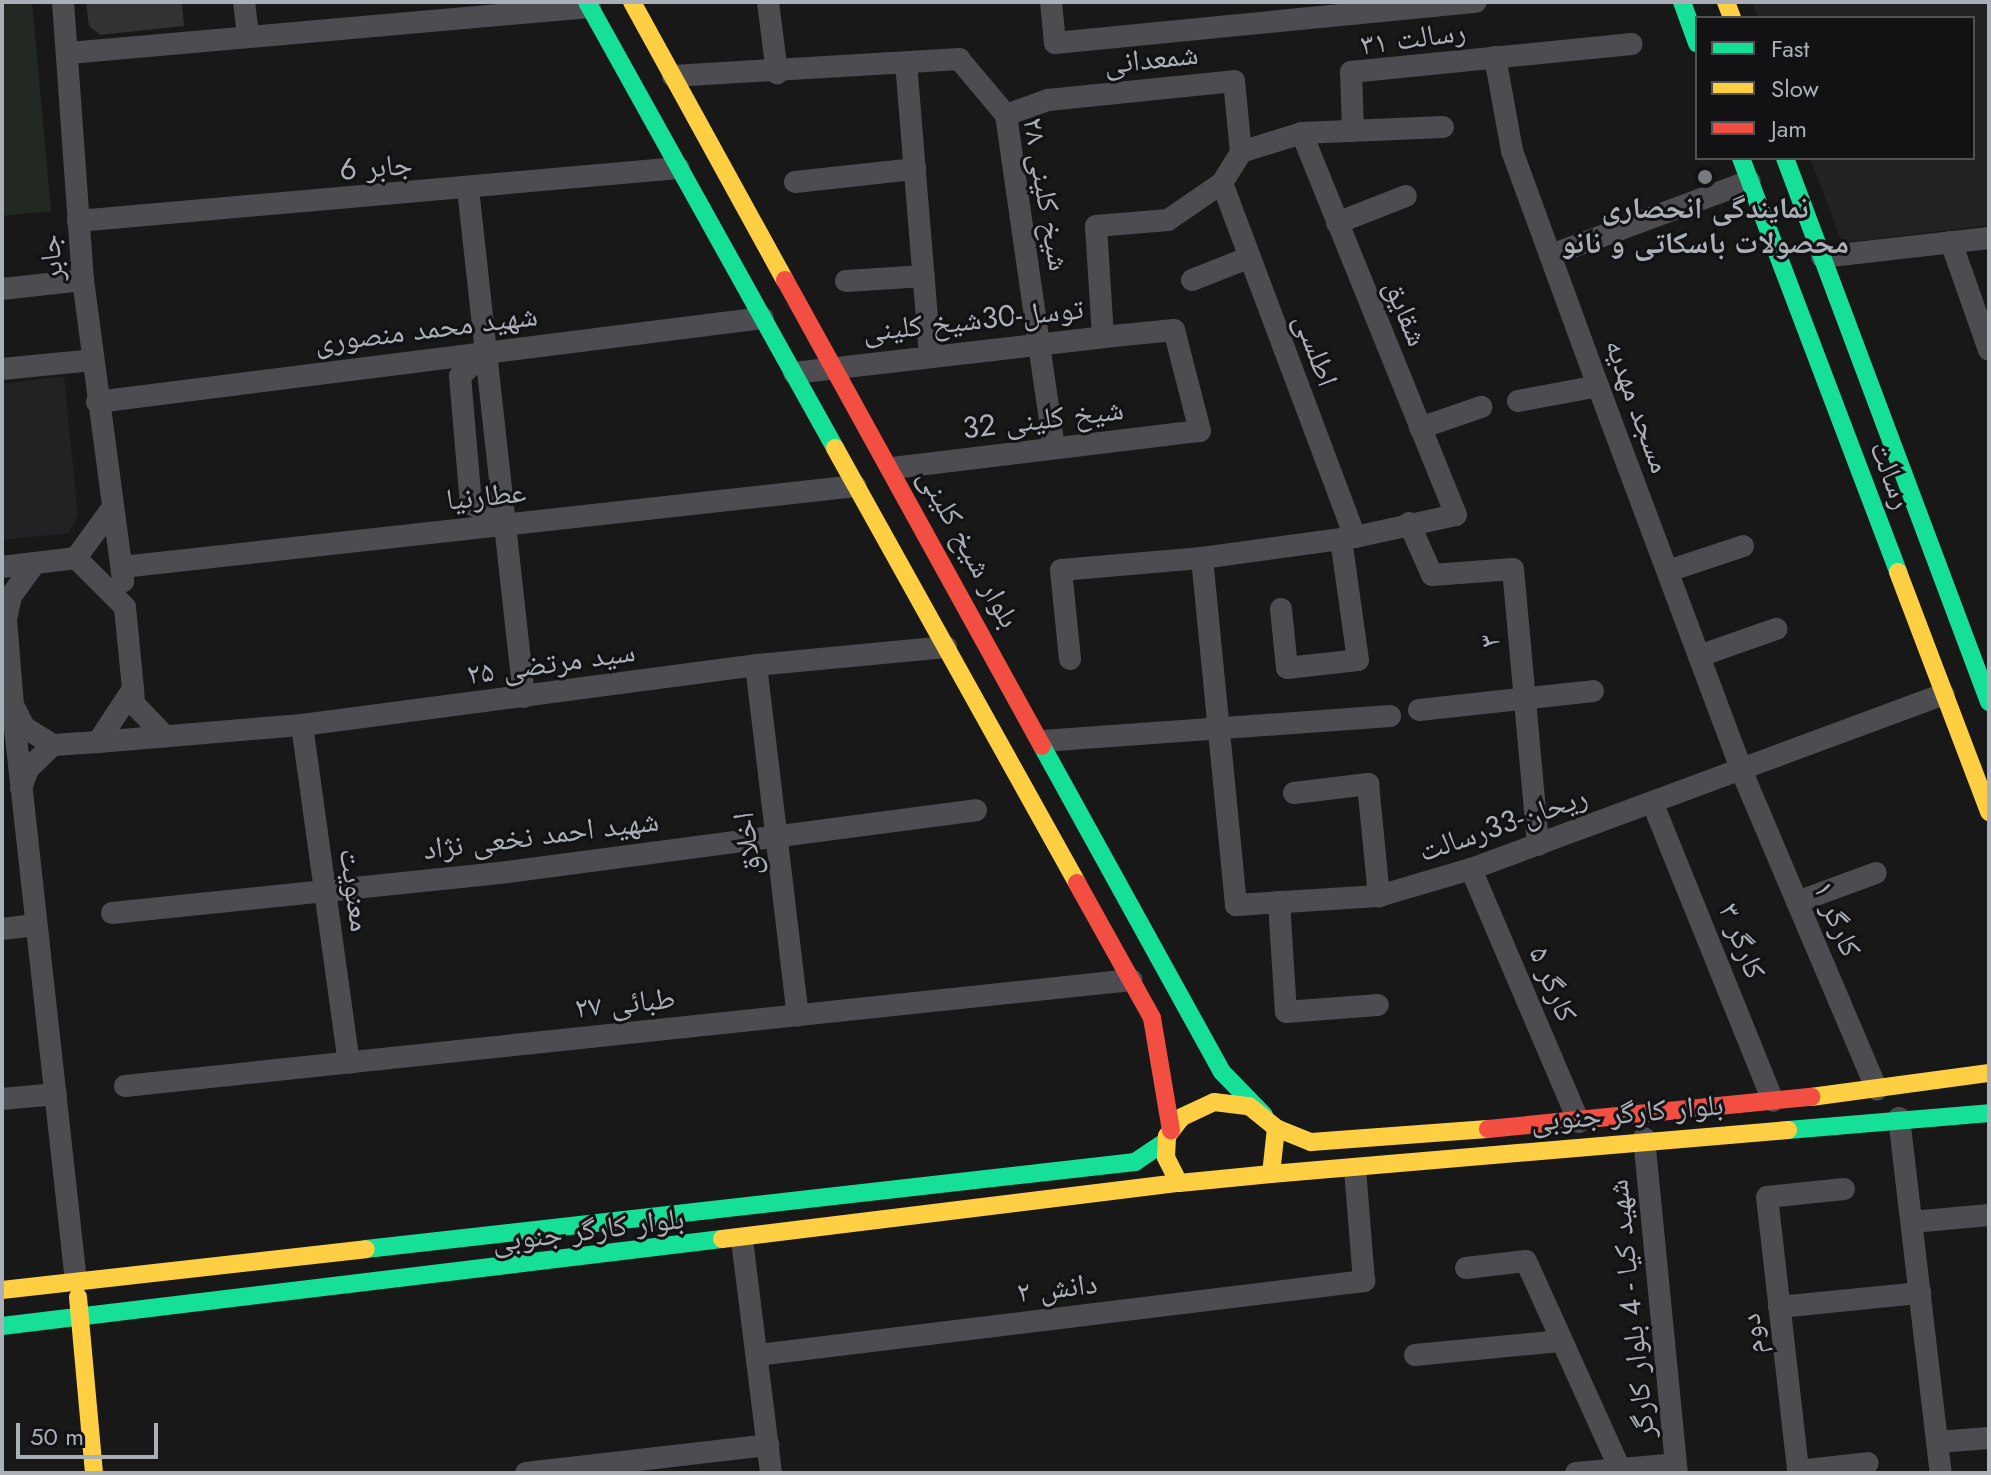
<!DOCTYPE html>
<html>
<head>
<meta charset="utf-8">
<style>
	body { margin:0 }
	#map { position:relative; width:1991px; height:1475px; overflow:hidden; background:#181818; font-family:Jost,"Noto Naskh Arabic",sans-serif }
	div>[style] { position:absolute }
	.built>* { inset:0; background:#222224 }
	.green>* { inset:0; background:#222822 }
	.building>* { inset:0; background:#323233 }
	.street>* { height:22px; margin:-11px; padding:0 11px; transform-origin:11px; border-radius:11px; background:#4d4d51 }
	.fast>* { height:18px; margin:-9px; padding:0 9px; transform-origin:9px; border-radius:9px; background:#16e098 }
	.slow>* { height:18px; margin:-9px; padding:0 9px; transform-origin:9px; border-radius:9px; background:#ffcf43 }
	.jam>* { height:18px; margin:-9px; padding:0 9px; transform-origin:9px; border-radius:9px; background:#f24e42 }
	.dots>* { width:22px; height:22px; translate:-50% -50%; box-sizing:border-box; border:4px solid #121214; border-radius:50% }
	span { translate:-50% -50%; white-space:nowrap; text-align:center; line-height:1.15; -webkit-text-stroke:6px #121214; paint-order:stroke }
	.street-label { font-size:30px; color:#abafb7 }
	.poi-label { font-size:30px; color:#abafb7; font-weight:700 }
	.frame { position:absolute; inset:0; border:4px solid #abafb7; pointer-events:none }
	.legend { position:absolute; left:1695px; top:16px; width:280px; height:144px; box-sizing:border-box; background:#121214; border:2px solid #4f5155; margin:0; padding:10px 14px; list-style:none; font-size:24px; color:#abafb7 }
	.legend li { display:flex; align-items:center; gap:16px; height:40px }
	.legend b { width:40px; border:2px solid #4f5155 }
	.scale { position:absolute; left:16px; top:1423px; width:142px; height:36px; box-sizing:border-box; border:4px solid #abafb7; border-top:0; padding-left:10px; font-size:24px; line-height:28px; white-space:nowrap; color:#abafb7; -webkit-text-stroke:6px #121214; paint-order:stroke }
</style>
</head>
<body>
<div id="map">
	<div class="built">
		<i style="clip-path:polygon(1752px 2px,1989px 2px,1989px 225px,1842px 243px,1810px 158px,1973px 158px,1973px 18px,1758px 18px)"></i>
		<i style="clip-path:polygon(64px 376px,78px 516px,69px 533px,2px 540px,2px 384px)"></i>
	</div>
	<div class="green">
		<i style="clip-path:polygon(2px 2px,32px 2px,51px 211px,2px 216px)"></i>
	</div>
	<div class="building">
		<i style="clip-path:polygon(86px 2px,182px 2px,184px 26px,100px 35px,89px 26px)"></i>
	</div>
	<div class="street">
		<i style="left:63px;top:2px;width:279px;rotate:85.9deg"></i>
		<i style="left:83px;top:280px;width:304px;rotate:82.4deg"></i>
		<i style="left:244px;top:2px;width:35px;rotate:83deg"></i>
		<i style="left:768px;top:2px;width:72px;rotate:82.8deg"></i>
		<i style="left:1051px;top:2px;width:41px;rotate:84.4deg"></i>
		<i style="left:1055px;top:43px;width:423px;rotate:-5.6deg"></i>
		<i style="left:69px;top:53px;width:523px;rotate:-5.05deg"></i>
		<i style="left:1495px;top:57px;width:96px;rotate:79.7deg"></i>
		<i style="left:1512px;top:151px;width:250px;rotate:69.9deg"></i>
		<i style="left:1598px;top:386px;width:412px;rotate:69.5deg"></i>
		<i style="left:1742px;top:772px;width:345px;rotate:67deg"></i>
		<i style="left:906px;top:63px;width:291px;rotate:85.3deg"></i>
		<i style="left:673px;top:76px;width:287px;rotate:-3.4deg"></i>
		<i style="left:959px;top:59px;width:73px;rotate:50deg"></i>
		<i style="left:1006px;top:115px;width:336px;rotate:81.8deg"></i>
		<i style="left:1006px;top:115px;width:45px;rotate:-19.7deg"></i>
		<i style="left:1048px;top:100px;width:187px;rotate:-5.8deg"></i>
		<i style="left:1234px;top:81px;width:71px;rotate:84.4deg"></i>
		<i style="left:1353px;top:131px;width:59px;rotate:-91.9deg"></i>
		<i style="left:1351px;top:72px;width:282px;rotate:-5.7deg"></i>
		<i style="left:795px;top:182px;width:121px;rotate:-6.2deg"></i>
		<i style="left:1222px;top:183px;width:378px;rotate:69.4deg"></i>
		<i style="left:468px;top:189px;width:511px;rotate:83.71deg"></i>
		<i style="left:78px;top:221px;width:603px;rotate:-5.04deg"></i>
		<i style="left:1337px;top:223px;width:74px;rotate:-21.4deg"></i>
		<i style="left:1951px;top:242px;width:114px;rotate:70.6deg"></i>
		<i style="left:1551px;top:255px;width:212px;rotate:-20.4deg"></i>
		<i style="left:1822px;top:257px;width:168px;rotate:-6.5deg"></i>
		<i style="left:1192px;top:280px;width:62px;rotate:-21.6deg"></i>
		<i style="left:846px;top:281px;width:78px;rotate:-3.7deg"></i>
		<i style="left:2px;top:289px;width:81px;rotate:-6.3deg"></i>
		<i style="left:486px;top:351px;width:36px;rotate:136deg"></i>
		<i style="left:460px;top:376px;width:128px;rotate:85.1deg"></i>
		<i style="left:471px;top:504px;width:39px;rotate:29deg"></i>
		<i style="left:2px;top:369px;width:91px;rotate:-5.6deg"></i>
		<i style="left:794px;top:373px;width:311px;rotate:-6.6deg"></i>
		<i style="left:1103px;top:337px;width:111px;rotate:-93.6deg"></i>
		<i style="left:1096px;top:226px;width:72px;rotate:-4.8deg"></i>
		<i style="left:1168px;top:220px;width:65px;rotate:-34.4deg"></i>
		<i style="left:1222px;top:183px;width:36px;rotate:-58deg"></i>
		<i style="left:1241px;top:152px;width:64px;rotate:-17.3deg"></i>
		<i style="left:1302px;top:133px;width:141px;rotate:-2.4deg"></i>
		<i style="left:1518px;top:401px;width:81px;rotate:-10.6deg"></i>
		<i style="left:97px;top:402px;width:671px;rotate:-7.19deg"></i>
		<i style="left:1420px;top:428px;width:65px;rotate:-19deg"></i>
		<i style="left:893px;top:468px;width:309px;rotate:-6.9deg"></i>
		<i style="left:1200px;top:431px;width:104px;rotate:-104.4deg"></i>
		<i style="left:1174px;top:330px;width:71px;rotate:174.4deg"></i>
		<i style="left:1409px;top:523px;width:57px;rotate:66.1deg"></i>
		<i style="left:1432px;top:575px;width:81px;rotate:-4.2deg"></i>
		<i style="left:1513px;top:569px;width:277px;rotate:84.8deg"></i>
		<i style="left:76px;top:558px;width:63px;rotate:-54deg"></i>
		<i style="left:1202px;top:558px;width:154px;rotate:-7.8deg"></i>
		<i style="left:1355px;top:537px;width:103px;rotate:-12.3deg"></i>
		<i style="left:1456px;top:515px;width:412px;rotate:-112deg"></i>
		<i style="left:2px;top:567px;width:33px;rotate:-7deg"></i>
		<i style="left:122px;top:567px;width:738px;rotate:-6.3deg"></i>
		<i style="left:1668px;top:571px;width:79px;rotate:-18.4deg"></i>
		<i style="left:1281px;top:609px;width:59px;rotate:84.2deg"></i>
		<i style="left:1287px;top:668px;width:71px;rotate:-6.4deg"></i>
		<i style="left:1358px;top:660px;width:122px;rotate:-98deg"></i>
		<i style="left:1699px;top:656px;width:82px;rotate:-19.3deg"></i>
		<i style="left:1070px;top:659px;width:89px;rotate:-95.8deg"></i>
		<i style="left:1061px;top:570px;width:142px;rotate:-4.9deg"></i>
		<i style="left:1202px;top:558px;width:349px;rotate:84.4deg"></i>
		<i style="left:1236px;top:905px;width:143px;rotate:-3.6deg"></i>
		<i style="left:1379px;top:896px;width:96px;rotate:-16.4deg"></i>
		<i style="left:1471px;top:869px;width:504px;rotate:-20.3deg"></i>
		<i style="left:756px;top:665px;width:353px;rotate:83.2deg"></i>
		<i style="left:133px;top:689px;width:15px;rotate:86deg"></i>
		<i style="left:134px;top:704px;width:45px;rotate:45.9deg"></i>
		<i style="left:13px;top:710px;width:575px;rotate:83.71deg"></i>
		<i style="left:1419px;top:710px;width:175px;rotate:-6.2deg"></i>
		<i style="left:302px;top:725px;width:341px;rotate:82.1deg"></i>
		<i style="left:1042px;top:741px;width:349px;rotate:-4.1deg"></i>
		<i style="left:98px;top:742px;width:64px;rotate:-56.6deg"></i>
		<i style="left:133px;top:689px;width:82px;rotate:-95.6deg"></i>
		<i style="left:125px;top:607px;width:69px;rotate:-135deg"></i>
		<i style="left:76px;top:558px;width:41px;rotate:173deg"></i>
		<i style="left:35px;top:563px;width:41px;rotate:126deg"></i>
		<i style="left:11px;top:596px;width:25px;rotate:102deg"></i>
		<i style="left:6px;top:620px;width:85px;rotate:85.3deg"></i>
		<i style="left:13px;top:705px;width:25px;rotate:63deg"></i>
		<i style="left:24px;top:727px;width:34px;rotate:32deg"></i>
		<i style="left:53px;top:745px;width:45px;rotate:-3.8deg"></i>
		<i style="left:98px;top:742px;width:205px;rotate:-4.8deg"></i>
		<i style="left:302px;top:725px;width:458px;rotate:-7.5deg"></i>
		<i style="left:756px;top:665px;width:191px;rotate:-5.4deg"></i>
		<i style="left:21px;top:788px;width:20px;rotate:-70deg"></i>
		<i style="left:28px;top:769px;width:35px;rotate:-44deg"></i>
		<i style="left:1294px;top:793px;width:75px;rotate:-6.9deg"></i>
		<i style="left:1368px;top:784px;width:113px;rotate:84.4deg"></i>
		<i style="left:1653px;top:804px;width:320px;rotate:68deg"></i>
		<i style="left:1471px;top:869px;width:275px;rotate:66.9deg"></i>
		<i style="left:1279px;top:902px;width:110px;rotate:86.4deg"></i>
		<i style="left:1286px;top:1012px;width:92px;rotate:-4.4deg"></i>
		<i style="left:1797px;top:902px;width:84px;rotate:-20.2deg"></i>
		<i style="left:112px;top:913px;width:397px;rotate:-5.9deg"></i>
		<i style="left:507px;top:872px;width:473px;rotate:-7.5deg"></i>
		<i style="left:2px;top:929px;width:33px;rotate:-7deg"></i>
		<i style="left:125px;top:1086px;width:1012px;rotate:-6.01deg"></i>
		<i style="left:2px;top:1099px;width:54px;rotate:-5.3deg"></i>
		<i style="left:1899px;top:1118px;width:357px;rotate:83.3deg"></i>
		<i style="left:1644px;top:1138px;width:337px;rotate:84.4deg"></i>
		<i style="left:1844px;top:1189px;width:77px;rotate:174.1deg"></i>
		<i style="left:1767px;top:1197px;width:276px;rotate:83.5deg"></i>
		<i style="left:1798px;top:1471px;width:70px;rotate:-6.5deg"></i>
		<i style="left:1912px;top:1222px;width:77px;rotate:-5.2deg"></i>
		<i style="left:742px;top:1240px;width:235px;rotate:82.9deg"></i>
		<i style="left:1466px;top:1268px;width:60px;rotate:-6.7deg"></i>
		<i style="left:1526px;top:1261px;width:228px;rotate:65.7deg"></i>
		<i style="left:1779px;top:1307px;width:142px;rotate:-5.7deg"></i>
		<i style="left:758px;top:1355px;width:611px;rotate:-6.96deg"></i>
		<i style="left:1364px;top:1281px;width:112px;rotate:-94.6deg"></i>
		<i style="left:1415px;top:1355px;width:146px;rotate:-5.5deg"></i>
		<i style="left:1937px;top:1442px;width:52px;rotate:-4.4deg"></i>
		<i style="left:526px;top:1473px;width:244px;rotate:-6.6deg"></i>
		<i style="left:1576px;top:1473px;width:100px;rotate:-5.1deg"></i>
	</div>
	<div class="fast">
		<i style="left:587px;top:2px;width:510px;rotate:60.92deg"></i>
		<i style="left:1682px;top:2px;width:44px;rotate:69.9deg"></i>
		<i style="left:1741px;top:158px;width:443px;rotate:69.2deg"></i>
		<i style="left:1785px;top:158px;width:581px;rotate:69.44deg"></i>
		<i style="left:1042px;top:746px;width:372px;rotate:61.1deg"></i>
		<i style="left:1222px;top:1072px;width:60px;rotate:45.7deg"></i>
		<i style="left:1788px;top:1130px;width:202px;rotate:-4.8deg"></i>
		<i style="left:366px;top:1249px;width:774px;rotate:-6.45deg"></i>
		<i style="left:1135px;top:1162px;width:36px;rotate:-34deg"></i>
		<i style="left:2px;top:1326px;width:725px;rotate:-6.89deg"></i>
	</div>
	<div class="slow">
		<i style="left:632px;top:2px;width:317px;rotate:61.2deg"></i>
		<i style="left:1726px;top:2px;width:17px;rotate:69deg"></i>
		<i style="left:835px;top:448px;width:498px;rotate:60.9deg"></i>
		<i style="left:1898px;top:572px;width:257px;rotate:69.2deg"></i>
		<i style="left:1811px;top:1097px;width:180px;rotate:-7.7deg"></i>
		<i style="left:1276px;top:1128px;width:46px;rotate:96.2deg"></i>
		<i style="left:1271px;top:1174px;width:92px;rotate:174.4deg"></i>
		<i style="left:1179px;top:1183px;width:29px;rotate:-117deg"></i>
		<i style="left:1166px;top:1157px;width:21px;rotate:-87deg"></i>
		<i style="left:1167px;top:1136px;width:24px;rotate:-52deg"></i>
		<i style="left:1182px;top:1117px;width:35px;rotate:-25deg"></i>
		<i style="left:1214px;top:1102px;width:35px;rotate:7deg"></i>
		<i style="left:1249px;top:1106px;width:35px;rotate:39deg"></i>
		<i style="left:1276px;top:1128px;width:38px;rotate:22deg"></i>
		<i style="left:1311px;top:1142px;width:177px;rotate:-4.2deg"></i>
		<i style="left:1271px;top:1174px;width:519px;rotate:-4.86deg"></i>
		<i style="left:722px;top:1239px;width:460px;rotate:-7deg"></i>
		<i style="left:2px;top:1290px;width:366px;rotate:-6.4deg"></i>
		<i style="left:78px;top:1297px;width:177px;rotate:84.8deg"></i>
	</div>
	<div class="jam">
		<i style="left:785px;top:280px;width:532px;rotate:61.12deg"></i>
		<i style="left:1077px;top:883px;width:154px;rotate:60.9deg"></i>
		<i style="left:1152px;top:1018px;width:114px;rotate:80.4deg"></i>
		<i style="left:1488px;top:1129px;width:325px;rotate:-5.7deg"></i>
	</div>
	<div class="dots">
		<i style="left:1705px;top:177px;background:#787a7f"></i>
	</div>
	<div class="street-label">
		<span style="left:1413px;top:38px;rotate:-8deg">رسالت ۳۱</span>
		<span style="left:1151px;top:59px;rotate:-6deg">شمعدانی</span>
		<span style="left:376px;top:167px;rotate:-5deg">جابر 6</span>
		<span style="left:1046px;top:194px;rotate:80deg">شیخ کلینی ۲۸</span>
		<span style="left:51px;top:258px;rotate:-95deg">جابر</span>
		<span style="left:1406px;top:313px;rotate:68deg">شقایق</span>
		<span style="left:973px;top:320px;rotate:-6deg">توسل-30شیخ کلینی</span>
		<span style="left:426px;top:329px;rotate:-7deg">شهید محمد منصوری</span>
		<span style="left:1316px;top:350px;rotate:70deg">اطلسی</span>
		<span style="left:1638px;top:406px;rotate:70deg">مسجد مهدیه</span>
		<span style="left:1043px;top:419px;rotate:-7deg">شیخ کلینی 32</span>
		<span style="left:1891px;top:475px;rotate:69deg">رسالت</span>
		<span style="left:486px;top:496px;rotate:-6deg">عطارنیا</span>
		<span style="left:969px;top:548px;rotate:61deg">بلوار شیخ کلینی</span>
		<span style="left:1490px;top:641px;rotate:-95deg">۳</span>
		<span style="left:551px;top:663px;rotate:-8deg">۲۵ سید مرتضی</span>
		<span style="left:1503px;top:824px;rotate:-19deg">ریحان-33رسالت</span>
		<span style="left:541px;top:835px;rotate:-7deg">شهید احمد نخعی نژاد</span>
		<span style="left:747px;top:844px;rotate:-97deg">اخلاق</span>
		<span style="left:355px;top:890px;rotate:82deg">معنویت</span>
		<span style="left:1837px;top:919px;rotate:67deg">کارگر ۱</span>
		<span style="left:1742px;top:941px;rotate:68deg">کارگر ۳</span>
		<span style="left:1553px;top:984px;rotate:67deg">کارگر ۵</span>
		<span style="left:625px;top:1003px;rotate:-6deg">طبائی ۲۷</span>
		<span style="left:1627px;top:1113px;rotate:-5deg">بلوار کارگر جنوبی</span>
		<span style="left:588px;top:1230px;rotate:-7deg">بلوار کارگر جنوبی</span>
		<span style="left:1057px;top:1288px;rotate:-7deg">دانش ۲</span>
		<span style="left:1631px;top:1309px;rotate:-96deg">شهید کیا - 4 بلوار کارگر</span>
		<span style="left:1752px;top:1334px;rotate:-97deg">دوم</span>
	</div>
	<div class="poi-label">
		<span style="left:1705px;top:225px">نمایندگی انحصاری<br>محصولات باسکاتی و نانو</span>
	</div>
	<div class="frame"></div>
	<ul class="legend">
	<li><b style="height:10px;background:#16e098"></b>Fast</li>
	<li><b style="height:10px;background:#ffcf43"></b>Slow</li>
	<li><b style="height:10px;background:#f24e42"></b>Jam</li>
	</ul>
	<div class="scale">50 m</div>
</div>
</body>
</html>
